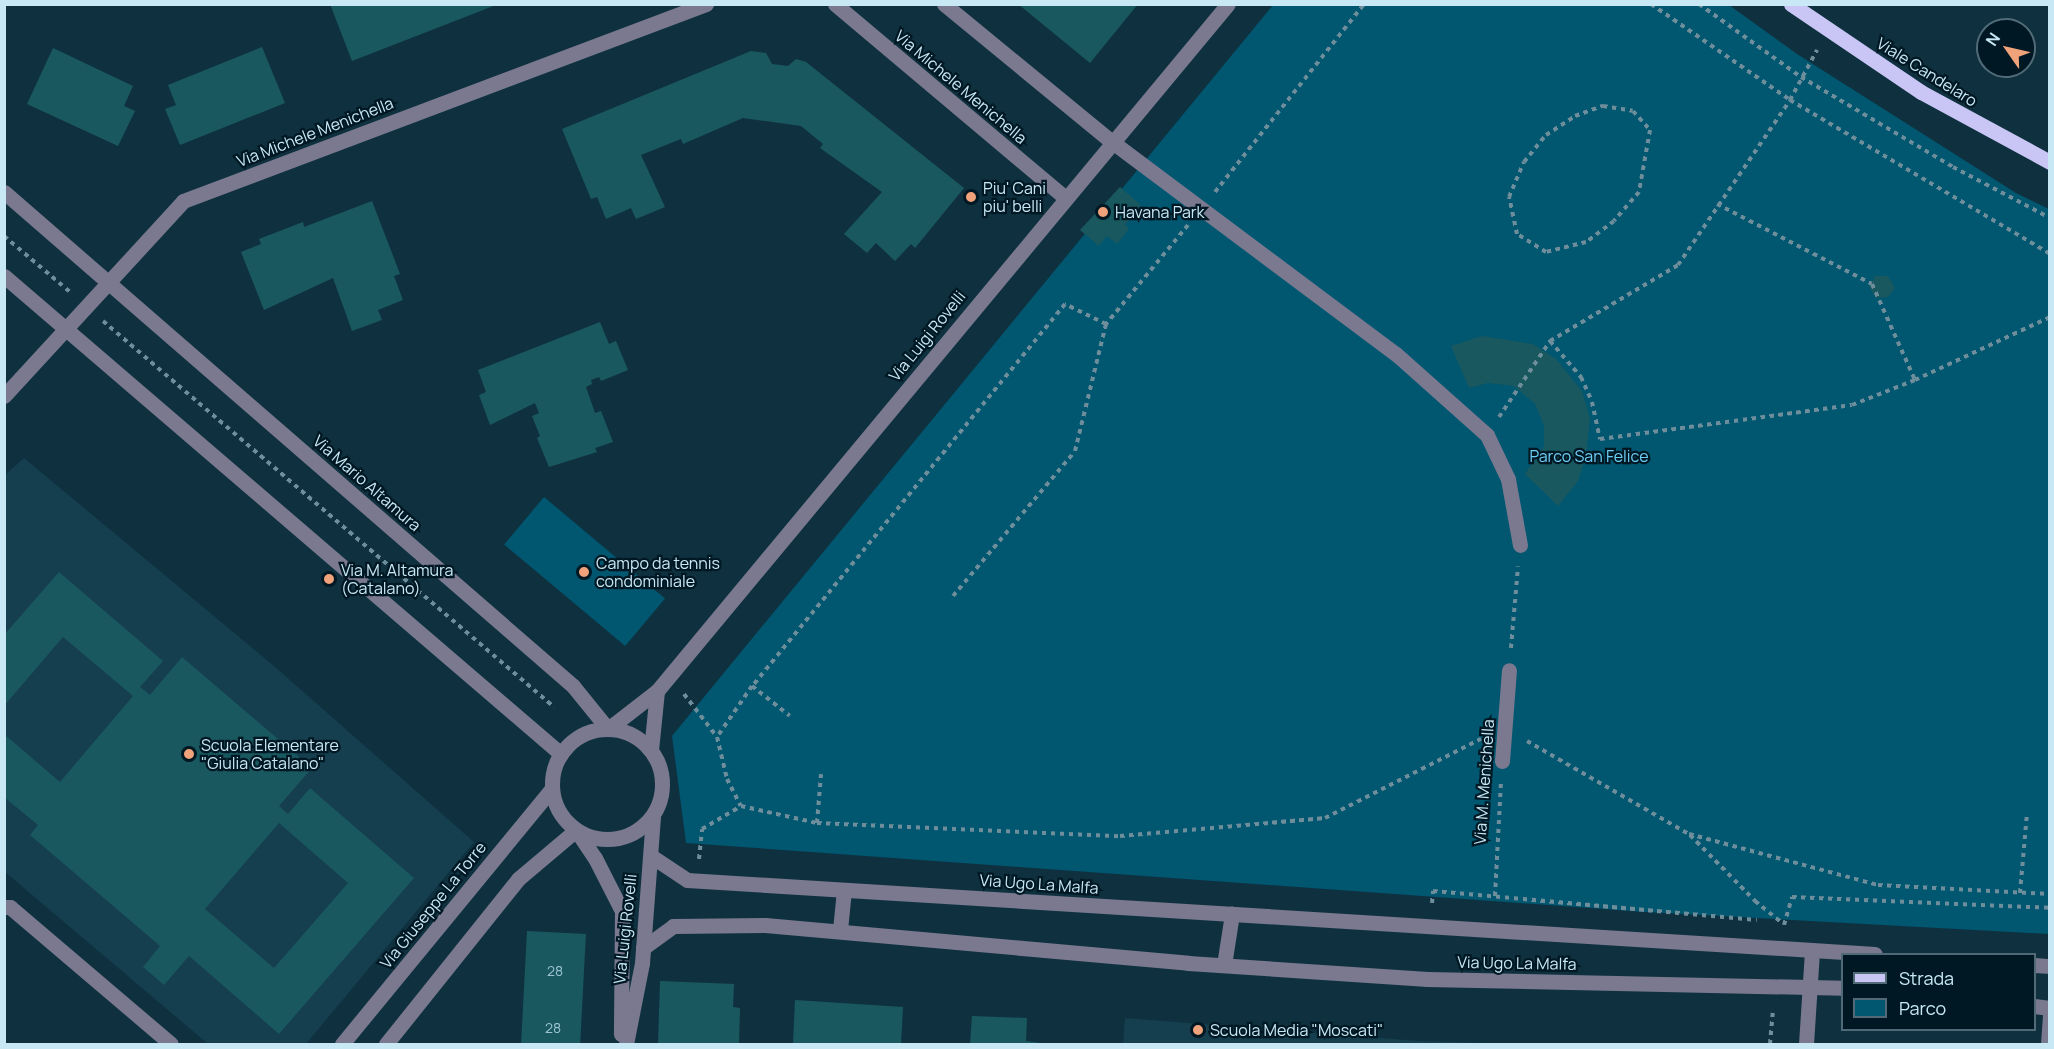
<!DOCTYPE html>
<html>
<head>
<meta charset="utf-8">
<style>
	body { margin:0 }
	#map { position:relative; width:2054px; height:1049px; overflow:hidden; background:#0f313f; font-family:Manrope,sans-serif }
	div>[style] { position:absolute }
	.built>* { inset:0; background:#153e4e }
	.green>* { inset:0; background:#015670; transform-origin:0 0 }
	.building>* { inset:0; background:#1a5860; transform-origin:0 0 }
	.path>* { height:4px; margin-top:-2px; transform-origin:0; background:repeating-linear-gradient(90deg,#6e8e9c 0 4.5px,transparent 0 9px) }
	.minor>* { height:15px; margin:-7.5px; padding:0 7.5px; transform-origin:7.5px; border-radius:7.5px; background:#7a7990 }
	.minor>.ring { margin:-7.5px; padding:0; box-sizing:content-box; background:none; border:15px solid #7a7990; border-radius:50% }
	.major>* { height:15px; margin:-7.5px; padding:0 7.5px; transform-origin:7.5px; border-radius:7.5px; background:#c9c6f5 }
	.dots>* { width:16px; height:16px; translate:-50% -50%; box-sizing:border-box; border:3px solid #001823; border-radius:50% }
	span { translate:-50% -50%; white-space:nowrap; text-align:center; line-height:1.15; -webkit-text-stroke:4.5px #001823; paint-order:stroke }
	.number-label { font-size:14px; color:#9cc4d0 }
	.number-label span { -webkit-text-stroke-width:0 }
	.street-label { font-size:16px; color:#c8e8f6 }
	.poi-label { font-size:16px; color:#c8e8f6 }
	.left { translate:0 -50%; text-align:left }
	.park-label { font-size:16px; color:#6dcef6 }
	.frame { position:absolute; inset:0; border:6px solid #c8e8f6; pointer-events:none }
	.legend { position:absolute; left:1841px; top:953px; width:195px; height:78px; box-sizing:border-box; background:#001823; border:2px solid #506b77; margin:0; padding:8px 10px; list-style:none; font-size:18px; color:#c8e8f6 }
	.legend li { display:flex; align-items:center; gap:12px; height:30px }
	.legend b { width:30px; border:2px solid #506b77 }
	.north { position:absolute; left:1976px; top:18px; width:60px; height:60px; box-sizing:border-box; background:#001823; border:2px solid #506b77; border-radius:50%; rotate:304deg; font-size:16px; font-weight:700; line-height:24px; text-align:center; color:#c8e8f6 }
	.north::after { content:''; display:block; margin:auto; width:21px; height:27px; background:#f0a27a; clip-path:polygon(50% 0,100% 100%,50% 72%,0 100%) }
</style>
</head>
<body>
<div id="map">
	<div class="built">
		<i style="clip-path:polygon(24px 458px,274px 666px,474px 842px,306px 1044px,208px 1044px,5px 872px,4px 476px)"></i>
		<i style="clip-path:polygon(1125px 1018px,1419px 1041px,1515px 1044px,1123px 1044px)"></i>
	</div>
	<div class="green">
		<i style="clip-path:polygon(1273px 5px,1729px 5px,1797px 54px,2016px 193px,2049px 209px,2049px 934px,1645px 912px,686px 843px,672px 736px)"></i>
		<i style="left:544px;top:497px;width:158px;height:62px;rotate:40deg"></i>
	</div>
	<div class="building">
		<i style="clip-path:polygon(330px 4px,496px 4px,496px 5px,352px 61px)"></i>
		<i style="clip-path:polygon(1018px 4px,1138px 4px,1090px 63px)"></i>
		<i style="clip-path:polygon(262px 47px,285px 103px,180px 145px,165px 109px,176px 105px,168px 85px)"></i>
		<i style="clip-path:polygon(53px 48px,133px 86px,124px 106px,135px 111px,118px 146px,27px 104px)"></i>
		<i style="clip-path:polygon(751px 51px,766px 53px,772px 64px,788px 66px,796px 59px,806px 62px,964px 188px,915px 248px,911px 244px,895px 261px,876px 243px,867px 253px,844px 234px,882px 192px,820px 148px,823px 144px,801px 126px,743px 118px,683px 144px,681px 139px,641px 155px,665px 207px,636px 219px,631px 208px,606px 219px,597px 197px,591px 199px,562px 129px)"></i>
		<i style="clip-path:polygon(1120px 187px,1141px 205px,1125px 225px,1129px 229px,1117px 244px,1107px 236px,1099px 246px,1080px 230px)"></i>
		<i style="clip-path:polygon(372px 201px,400px 274px,394px 276px,403px 300px,378px 310px,382px 320px,352px 331px,333px 278px,264px 310px,241px 252px,261px 244px,259px 239px,303px 222px,304px 227px)"></i>
		<i style="clip-path:polygon(1875px 276px,1888px 276px,1895px 288px,1888px 297px,1876px 298px,1869px 287px)"></i>
		<i style="clip-path:polygon(600px 322px,609px 344px,616px 341px,628px 370px,601px 381px,599px 377px,591px 380px,592px 384px,586px 387px,595px 413px,601px 411px,613px 442px,595px 448px,597px 452px,549px 467px,537px 438px,540px 436px,532px 416px,539px 413px,535px 403px,490px 425px,479px 395px,486px 392px,478px 370px)"></i>
		<i style="clip-path:polygon(1482px 336px,1533px 344px,1556px 359px,1582px 391px,1590px 418px,1586px 456px,1578px 481px,1558px 506px,1525px 474px,1544px 446px,1544px 425px,1535px 404px,1514px 386px,1488px 383px,1469px 388px,1451px 346px)"></i>
		<i style="clip-path:polygon(evenodd,59px 572px,163px 661px,140px 687px,150px 695px,182px 657px,312px 768px,279px 806px,288px 814px,310px 788px,414px 878px,279px 1034px,189px 956px,164px 985px,143px 967px,160px 946px,30px 835px,38px 825px,4px 797px,4px 734px,60px 782px,133px 696px,63px 637px,4px 706px,4px 635px,59px 572px,279px 823px,348px 883px,274px 968px,205px 909px,279px 823px)"></i>
		<i style="left:527px;top:931px;width:59px;height:113px;rotate:3deg"></i>
		<i style="clip-path:polygon(660px 981px,734px 984px,733px 1007px,740px 1008px,739px 1044px,658px 1044px)"></i>
		<i style="clip-path:polygon(795px 1000px,903px 1007px,901px 1044px,793px 1044px)"></i>
		<i style="clip-path:polygon(972px 1016px,1027px 1018px,1026px 1041px,1048px 1044px,970px 1044px)"></i>
	</div>
	<div class="path">
		<i style="left:1651px;top:4px;width:169px;rotate:34.6deg"></i>
		<i style="left:1790px;top:100px;width:302px;rotate:30.6deg"></i>
		<i style="left:1699px;top:4px;width:125px;rotate:35.6deg"></i>
		<i style="left:1801px;top:77px;width:177px;rotate:30.6deg"></i>
		<i style="left:1953px;top:167px;width:110px;rotate:27.7deg"></i>
		<i style="left:1603px;top:106px;width:30px;rotate:9deg"></i>
		<i style="left:1633px;top:111px;width:25px;rotate:48deg"></i>
		<i style="left:1650px;top:130px;width:63px;rotate:100.1deg"></i>
		<i style="left:1639px;top:192px;width:38px;rotate:131deg"></i>
		<i style="left:1614px;top:221px;width:35px;rotate:143deg"></i>
		<i style="left:1586px;top:242px;width:41px;rotate:166deg"></i>
		<i style="left:1546px;top:252px;width:34px;rotate:-148deg"></i>
		<i style="left:1517px;top:234px;width:38px;rotate:-102deg"></i>
		<i style="left:1509px;top:197px;width:38px;rotate:-67deg"></i>
		<i style="left:1524px;top:162px;width:35px;rotate:-51deg"></i>
		<i style="left:1546px;top:135px;width:35px;rotate:-33deg"></i>
		<i style="left:1575px;top:116px;width:30px;rotate:-20deg"></i>
		<i style="left:1215px;top:192px;width:240px;rotate:-51.6deg"></i>
		<i style="left:1717px;top:204px;width:174px;rotate:27.3deg"></i>
		<i style="left:1872px;top:284px;width:105px;rotate:65.9deg"></i>
		<i style="left:1188px;top:225px;width:129px;rotate:129.6deg"></i>
		<i style="left:1106px;top:324px;width:46px;rotate:-154deg"></i>
		<i style="left:1065px;top:304px;width:494px;rotate:129.3deg"></i>
		<i style="left:752px;top:686px;width:62px;rotate:124.5deg"></i>
		<i style="left:717px;top:737px;width:43px;rotate:76.6deg"></i>
		<i style="left:727px;top:779px;width:30px;rotate:63deg"></i>
		<i style="left:741px;top:806px;width:78px;rotate:12.6deg"></i>
		<i style="left:817px;top:823px;width:303px;rotate:2.5deg"></i>
		<i style="left:1120px;top:836px;width:206px;rotate:-5deg"></i>
		<i style="left:1325px;top:818px;width:175px;rotate:-26.9deg"></i>
		<i style="left:4px;top:236px;width:87px;rotate:40.3deg"></i>
		<i style="left:103px;top:321px;width:594px;rotate:40.56deg"></i>
		<i style="left:1550px;top:341px;width:48px;rotate:49.3deg"></i>
		<i style="left:1581px;top:377px;width:27px;rotate:66deg"></i>
		<i style="left:1592px;top:402px;width:38px;rotate:78deg"></i>
		<i style="left:1600px;top:439px;width:254px;rotate:-7.7deg"></i>
		<i style="left:1852px;top:405px;width:68px;rotate:-21.6deg"></i>
		<i style="left:1915px;top:380px;width:149px;rotate:-25deg"></i>
		<i style="left:1499px;top:417px;width:92px;rotate:-56.1deg"></i>
		<i style="left:1550px;top:341px;width:149px;rotate:-30.7deg"></i>
		<i style="left:1678px;top:265px;width:199px;rotate:-55.8deg"></i>
		<i style="left:1790px;top:100px;width:57px;rotate:-61.6deg"></i>
		<i style="left:953px;top:596px;width:189px;rotate:-49.9deg"></i>
		<i style="left:1075px;top:451px;width:131px;rotate:-76.3deg"></i>
		<i style="left:1511px;top:648px;width:82px;rotate:-85.1deg"></i>
		<i style="left:752px;top:686px;width:48px;rotate:38.3deg"></i>
		<i style="left:684px;top:694px;width:54px;rotate:52.5deg"></i>
		<i style="left:1527px;top:741px;width:187px;rotate:29.9deg"></i>
		<i style="left:1689px;top:834px;width:196px;rotate:15.1deg"></i>
		<i style="left:1878px;top:885px;width:172px;rotate:3deg"></i>
		<i style="left:817px;top:823px;width:49px;rotate:-85.3deg"></i>
		<i style="left:1690px;top:835px;width:93px;rotate:45.4deg"></i>
		<i style="left:1755px;top:901px;width:35px;rotate:39deg"></i>
		<i style="left:699px;top:859px;width:30px;rotate:-84deg"></i>
		<i style="left:702px;top:829px;width:45px;rotate:-30.5deg"></i>
		<i style="left:2020px;top:893px;width:80px;rotate:-85deg"></i>
		<i style="left:1495px;top:896px;width:113px;rotate:-87deg"></i>
		<i style="left:1432px;top:903px;width:12px;rotate:-85deg"></i>
		<i style="left:1433px;top:891px;width:325px;rotate:5.1deg"></i>
		<i style="left:1784px;top:925px;width:29px;rotate:-74deg"></i>
		<i style="left:1792px;top:897px;width:258px;rotate:2.4deg"></i>
		<i style="left:1770px;top:1044px;width:35px;rotate:-85deg"></i>
	</div>
	<div class="minor">
		<i style="left:835px;top:4px;width:299px;rotate:40.1deg"></i>
		<i style="left:944px;top:4px;width:216px;rotate:39.4deg"></i>
		<i style="left:1111px;top:141px;width:356px;rotate:36.8deg"></i>
		<i style="left:1396px;top:354px;width:122px;rotate:41.7deg"></i>
		<i style="left:1487px;top:435px;width:49px;rotate:64.5deg"></i>
		<i style="left:1508px;top:479px;width:67px;rotate:79.7deg"></i>
		<i style="left:4px;top:192px;width:754px;rotate:40.96deg"></i>
		<i style="left:573px;top:686px;width:55px;rotate:50.9deg"></i>
		<i style="left:4px;top:276px;width:734px;rotate:40.64deg"></i>
		<i style="left:4px;top:396px;width:265px;rotate:-47.4deg"></i>
		<i style="left:183px;top:201px;width:559px;rotate:-20.64deg"></i>
		<i style="left:657px;top:691px;width:893px;rotate:-50.27deg"></i>
		<i class="ring" style="left:552px;top:729px;width:95px;height:95px"></i>
		<i style="left:608px;top:729px;width:62px;rotate:-37.8deg"></i>
		<i style="left:657px;top:691px;width:59px;rotate:95.8deg"></i>
		<i style="left:1502px;top:761px;width:91px;rotate:-85.6deg"></i>
		<i style="left:576px;top:830px;width:34px;rotate:56deg"></i>
		<i style="left:595px;top:858px;width:59px;rotate:63deg"></i>
		<i style="left:622px;top:911px;width:123px;rotate:90.5deg"></i>
		<i style="left:651px;top:856px;width:43px;rotate:33.7deg"></i>
		<i style="left:687px;top:880px;width:1190px;rotate:3.56deg"></i>
		<i style="left:4px;top:907px;width:6px"></i>
		<i style="left:10px;top:907px;width:211px;rotate:40.4deg"></i>
		<i style="left:840px;top:930px;width:40px;rotate:-84.3deg"></i>
		<i style="left:643px;top:948px;width:37px;rotate:-36deg"></i>
		<i style="left:673px;top:926px;width:92px;rotate:-0.6deg"></i>
		<i style="left:765px;top:925px;width:425px;rotate:5.1deg"></i>
		<i style="left:1188px;top:963px;width:240px;rotate:3.8deg"></i>
		<i style="left:1427px;top:979px;width:415px;rotate:1.2deg"></i>
		<i style="left:1224px;top:965px;width:52px;rotate:-81.1deg"></i>
		<i style="left:2034px;top:965px;width:16px;rotate:4deg"></i>
		<i style="left:2034px;top:1006px;width:16px;rotate:7deg"></i>
		<i style="left:342px;top:1044px;width:331px;rotate:-50.6deg"></i>
		<i style="left:386px;top:1044px;width:211px;rotate:-51.3deg"></i>
		<i style="left:518px;top:879px;width:76px;rotate:-40.2deg"></i>
		<i style="left:626px;top:1044px;width:83px;rotate:-78.8deg"></i>
		<i style="left:642px;top:963px;width:147px;rotate:-85.7deg"></i>
		<i style="left:1806px;top:1044px;width:93px;rotate:-86.3deg"></i>
		<i style="left:2048px;top:1044px;width:30px;rotate:-86deg"></i>
	</div>
	<div class="major">
		<i style="left:1791px;top:4px;width:157px;rotate:34.1deg"></i>
		<i style="left:1921px;top:92px;width:147px;rotate:28.5deg"></i>
	</div>
	<div class="dots">
		<i style="left:971px;top:197px;background:#f0a27a"></i>
		<i style="left:1103px;top:212px;background:#f0a27a"></i>
		<i style="left:584px;top:572px;background:#f0a27a"></i>
		<i style="left:329px;top:579px;background:#f0a27a"></i>
		<i style="left:189px;top:754px;background:#f0a27a"></i>
		<i style="left:1198px;top:1030px;background:#f0a27a"></i>
	</div>
	<div class="number-label">
		<span style="left:555px;top:971px">28</span>
		<span style="left:553px;top:1028px">28</span>
	</div>
	<div class="street-label">
		<span style="left:1927px;top:72px;rotate:32deg">Viale Candelaro</span>
		<span style="left:961px;top:87px;rotate:40deg">Via Michele Menichella</span>
		<span style="left:315px;top:132px;rotate:-21deg">Via Michele Menichella</span>
		<span style="left:927px;top:336px;rotate:-51deg">Via Luigi Rovelli</span>
		<span style="left:367px;top:483px;rotate:41deg">Via Mario Altamura</span>
		<span style="left:1484px;top:782px;rotate:-86deg">Via M. Menichella</span>
		<span style="left:1039px;top:884px;rotate:4deg">Via Ugo La Malfa</span>
		<span style="left:433px;top:905px;rotate:-51deg">Via Giuseppe La Torre</span>
		<span style="left:625px;top:929px;rotate:-84deg">Via Luigi Rovelli</span>
		<span style="left:1517px;top:963px;rotate:1deg">Via Ugo La Malfa</span>
	</div>
	<div class="poi-label">
		<span class="left" style="left:983px;top:197px">Piu' Cani<br>piu' belli</span>
		<span class="left" style="left:1115px;top:212px">Havana Park</span>
		<span class="left" style="left:596px;top:572px">Campo da tennis<br>condominiale</span>
		<span class="left" style="left:341px;top:579px">Via M. Altamura<br>(Catalano)</span>
		<span class="left" style="left:201px;top:754px">Scuola Elementare<br>"Giulia Catalano"</span>
		<span class="left" style="left:1210px;top:1030px">Scuola Media "Moscati"</span>
	</div>
	<div class="park-label">
		<span style="left:1589px;top:456px">Parco San Felice</span>
	</div>
	<div class="frame"></div>
	<ul class="legend">
	<li><b style="height:8px;background:#c9c6f5"></b>Strada</li>
	<li><b style="height:16px;background:#015670"></b>Parco</li>
	</ul>
	<div class="north">N</div>
</div>
</body>
</html>
